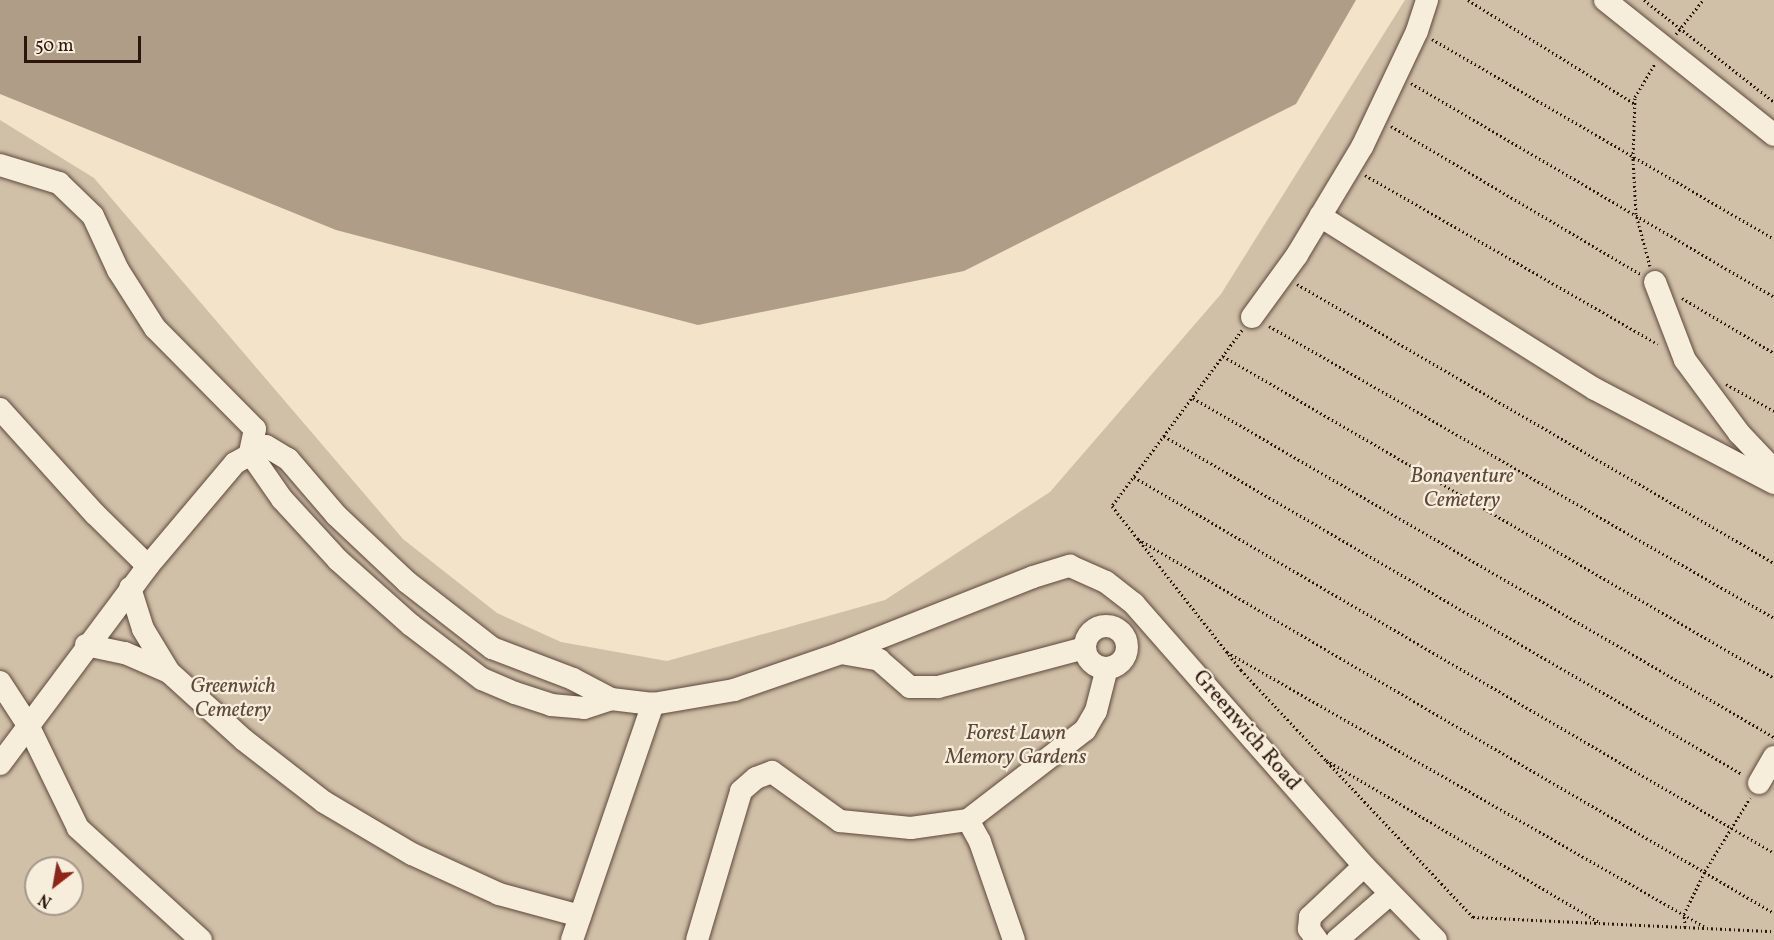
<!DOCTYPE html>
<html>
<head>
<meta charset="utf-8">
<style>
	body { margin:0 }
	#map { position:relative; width:1774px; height:940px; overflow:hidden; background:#f3e3c8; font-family:Vollkorn,serif }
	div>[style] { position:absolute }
	.green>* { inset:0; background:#d1c0a8 }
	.water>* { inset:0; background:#af9d88 }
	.path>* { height:3px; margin-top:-1.5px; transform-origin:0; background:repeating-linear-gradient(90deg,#2b150d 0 1.5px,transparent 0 4.5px) }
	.roads { filter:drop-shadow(0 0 2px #5d483c) drop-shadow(0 0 2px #5d483c) }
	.minor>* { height:22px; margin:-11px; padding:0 11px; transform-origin:11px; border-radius:11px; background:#f7eddb }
	.minor>.ring { margin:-11px; padding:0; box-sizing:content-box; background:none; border:22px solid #f7eddb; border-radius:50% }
	span { translate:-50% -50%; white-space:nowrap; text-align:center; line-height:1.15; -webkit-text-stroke:4.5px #f7eddb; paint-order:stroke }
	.park-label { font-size:21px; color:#5d483c; font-style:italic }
	.street-label { font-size:21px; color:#2b150d }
	.north { position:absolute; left:24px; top:856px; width:60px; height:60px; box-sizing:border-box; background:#f7eddb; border:2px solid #a59789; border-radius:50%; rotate:211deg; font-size:16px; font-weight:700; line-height:24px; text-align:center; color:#2b150d }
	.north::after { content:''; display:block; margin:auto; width:21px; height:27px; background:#8f2418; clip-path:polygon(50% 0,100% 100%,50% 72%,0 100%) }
	.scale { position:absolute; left:24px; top:36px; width:117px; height:27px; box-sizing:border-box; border:3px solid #2b150d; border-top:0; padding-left:8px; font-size:18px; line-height:21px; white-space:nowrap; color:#2b150d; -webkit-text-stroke:4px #f7eddb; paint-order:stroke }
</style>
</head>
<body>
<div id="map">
	<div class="green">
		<i style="clip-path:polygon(evenodd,1405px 0,1774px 0,1774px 940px,0 940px,0 120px,94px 178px,403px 539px,497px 613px,561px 642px,667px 661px,885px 600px,1050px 492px,1221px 294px,1405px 0,36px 868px,72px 868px,72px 904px,36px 904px,36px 868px)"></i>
	</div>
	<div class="water">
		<i style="clip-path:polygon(0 0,1356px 0,1296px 104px,964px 271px,698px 325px,336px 230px,0 94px)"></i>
	</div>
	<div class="path">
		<i style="left:1468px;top:0;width:197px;rotate:31.9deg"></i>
		<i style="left:1644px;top:0;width:165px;rotate:38.1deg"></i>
		<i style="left:1676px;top:34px;width:43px;rotate:-51.5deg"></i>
		<i style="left:1432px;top:39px;width:396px;rotate:30.3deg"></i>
		<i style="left:1411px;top:83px;width:421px;rotate:30.5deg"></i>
		<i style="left:1391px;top:126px;width:290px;rotate:30.7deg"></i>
		<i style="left:1365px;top:175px;width:338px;rotate:30deg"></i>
		<i style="left:1650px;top:266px;width:54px;rotate:-105.1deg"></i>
		<i style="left:1636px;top:214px;width:56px;rotate:-93.1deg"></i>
		<i style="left:1633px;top:158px;width:61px;rotate:-88.1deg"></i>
		<i style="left:1635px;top:97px;width:39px;rotate:-59deg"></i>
		<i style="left:1297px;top:284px;width:553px;rotate:30.32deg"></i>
		<i style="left:1682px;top:298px;width:107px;rotate:30.9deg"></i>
		<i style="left:1269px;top:326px;width:583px;rotate:30.04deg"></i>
		<i style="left:1242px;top:330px;width:219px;rotate:126.5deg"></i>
		<i style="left:1112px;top:506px;width:209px;rotate:51.8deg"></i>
		<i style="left:1241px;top:670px;width:339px;rotate:46.8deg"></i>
		<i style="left:1473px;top:917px;width:301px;rotate:2.7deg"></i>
		<i style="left:1223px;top:356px;width:638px;rotate:30.3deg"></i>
		<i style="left:1726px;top:384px;width:55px;rotate:29.4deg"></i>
		<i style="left:1193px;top:398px;width:673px;rotate:30.26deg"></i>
		<i style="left:1164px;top:436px;width:670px;rotate:30.32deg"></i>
		<i style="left:1134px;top:477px;width:742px;rotate:30.43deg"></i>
		<i style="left:1138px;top:539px;width:738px;rotate:30.46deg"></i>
		<i style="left:1227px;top:652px;width:551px;rotate:29.91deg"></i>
		<i style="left:1326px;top:760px;width:317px;rotate:30.7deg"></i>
		<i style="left:1685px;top:927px;width:13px;rotate:-94deg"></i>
		<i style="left:1684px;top:914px;width:48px;rotate:-64deg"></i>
		<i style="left:1705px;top:871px;width:86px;rotate:-58.3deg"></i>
	</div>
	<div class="roads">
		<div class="minor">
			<i style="left:1605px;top:0;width:216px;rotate:38.6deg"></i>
			<i style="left:0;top:165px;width:62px;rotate:17deg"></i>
			<i style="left:59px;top:183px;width:47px;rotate:44.1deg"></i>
			<i style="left:93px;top:216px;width:60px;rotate:65.2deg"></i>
			<i style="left:118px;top:270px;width:69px;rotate:57.5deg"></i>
			<i style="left:155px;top:328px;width:142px;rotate:45.3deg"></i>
			<i style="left:255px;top:429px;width:25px;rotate:102deg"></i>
			<i style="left:250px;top:453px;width:56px;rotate:55.2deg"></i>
			<i style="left:282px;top:499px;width:83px;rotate:47.4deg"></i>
			<i style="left:338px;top:560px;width:98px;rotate:41.7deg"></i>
			<i style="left:411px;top:625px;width:89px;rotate:37.3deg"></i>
			<i style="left:482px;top:679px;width:36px;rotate:23deg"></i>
			<i style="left:515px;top:693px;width:38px;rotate:18deg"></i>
			<i style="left:551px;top:705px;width:33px;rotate:5deg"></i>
			<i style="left:584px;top:708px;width:28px;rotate:-18deg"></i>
			<i style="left:1320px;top:216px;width:325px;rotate:32.2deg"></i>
			<i style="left:1595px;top:389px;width:202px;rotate:27.7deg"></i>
			<i style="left:1655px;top:282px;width:84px;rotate:69deg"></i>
			<i style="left:1685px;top:360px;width:91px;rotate:53.5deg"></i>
			<i style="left:1739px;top:433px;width:51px;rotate:46.6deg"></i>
			<i style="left:1252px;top:317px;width:77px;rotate:-54deg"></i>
			<i style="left:1297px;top:255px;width:126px;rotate:-59deg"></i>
			<i style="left:1362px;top:147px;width:128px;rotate:-64.6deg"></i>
			<i style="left:1417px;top:31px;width:33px;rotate:-72deg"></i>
			<i style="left:0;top:409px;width:142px;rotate:47.9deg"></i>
			<i style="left:95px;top:514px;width:74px;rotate:44.5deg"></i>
			<i style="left:130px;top:588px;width:43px;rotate:72.4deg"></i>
			<i style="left:143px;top:629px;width:50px;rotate:58.8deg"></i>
			<i style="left:169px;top:672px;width:101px;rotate:42.2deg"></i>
			<i style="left:244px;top:740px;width:101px;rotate:37.8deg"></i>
			<i style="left:324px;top:802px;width:102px;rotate:30.6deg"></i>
			<i style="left:412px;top:854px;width:96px;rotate:24.7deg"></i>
			<i style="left:499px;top:894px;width:84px;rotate:15.2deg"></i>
			<i class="ring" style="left:1085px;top:626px;width:20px;height:20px"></i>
			<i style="left:86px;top:645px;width:40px;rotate:12deg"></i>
			<i style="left:125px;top:653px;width:48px;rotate:23.4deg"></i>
			<i style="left:841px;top:653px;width:206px;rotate:-21.6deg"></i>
			<i style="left:1033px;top:577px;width:39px;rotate:-17deg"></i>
			<i style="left:1070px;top:566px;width:39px;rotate:24deg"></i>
			<i style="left:1106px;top:582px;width:36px;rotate:38deg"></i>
			<i style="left:1134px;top:604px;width:349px;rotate:48.7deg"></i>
			<i style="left:1364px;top:866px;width:103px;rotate:45.8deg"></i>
			<i style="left:0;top:682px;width:51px;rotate:56.9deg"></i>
			<i style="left:28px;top:725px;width:114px;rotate:64.1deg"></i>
			<i style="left:78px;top:828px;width:166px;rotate:42.3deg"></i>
			<i style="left:0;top:764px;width:247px;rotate:-53.2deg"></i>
			<i style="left:148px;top:566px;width:135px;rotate:-49.8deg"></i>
			<i style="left:235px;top:463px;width:35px;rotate:-29deg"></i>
			<i style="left:266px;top:446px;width:26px;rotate:31deg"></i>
			<i style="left:288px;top:459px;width:74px;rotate:49.4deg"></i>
			<i style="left:336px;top:515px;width:98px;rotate:43.3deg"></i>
			<i style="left:407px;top:582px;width:108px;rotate:37.8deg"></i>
			<i style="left:492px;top:648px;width:87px;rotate:20.9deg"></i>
			<i style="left:573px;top:679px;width:43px;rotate:27.8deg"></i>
			<i style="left:611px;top:699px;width:42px;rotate:6.8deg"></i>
			<i style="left:653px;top:704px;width:82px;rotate:-9.8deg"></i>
			<i style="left:734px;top:690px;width:113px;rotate:-19.1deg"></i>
			<i style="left:841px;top:653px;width:39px;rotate:10deg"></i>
			<i style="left:879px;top:660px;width:41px;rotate:41.1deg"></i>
			<i style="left:910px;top:687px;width:28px"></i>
			<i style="left:938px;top:687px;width:152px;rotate:-14.9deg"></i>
			<i style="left:1759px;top:783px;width:30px;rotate:-60deg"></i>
			<i style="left:968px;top:820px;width:25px;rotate:61deg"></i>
			<i style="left:980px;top:842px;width:104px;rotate:70.9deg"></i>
			<i style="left:572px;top:940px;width:250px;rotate:-71.1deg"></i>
			<i style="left:697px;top:940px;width:155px;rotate:-73.5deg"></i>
			<i style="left:741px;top:791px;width:20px;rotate:-41deg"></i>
			<i style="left:756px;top:778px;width:17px;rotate:-21deg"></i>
			<i style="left:772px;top:772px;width:84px;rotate:35.8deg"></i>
			<i style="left:840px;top:821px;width:71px;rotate:5.6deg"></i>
			<i style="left:911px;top:828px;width:58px;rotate:-8deg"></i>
			<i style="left:968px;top:820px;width:148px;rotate:-37.6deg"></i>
			<i style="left:1085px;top:730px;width:22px;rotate:-60deg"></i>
			<i style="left:1096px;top:711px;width:44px;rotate:-75.7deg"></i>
			<i style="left:1317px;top:940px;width:14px;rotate:-126deg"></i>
			<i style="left:1309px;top:929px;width:12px;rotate:-85deg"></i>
			<i style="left:1310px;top:917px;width:74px;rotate:-43.4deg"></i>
			<i style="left:1337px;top:940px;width:70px;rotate:-41deg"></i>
		</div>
	</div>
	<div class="park-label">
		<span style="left:1462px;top:489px">Bonaventure<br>Cemetery</span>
		<span style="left:233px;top:699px">Greenwich<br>Cemetery</span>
		<span style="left:1016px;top:746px">Forest Lawn<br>Memory Gardens</span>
	</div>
	<div class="street-label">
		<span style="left:1246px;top:731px;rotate:49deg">Greenwich Road</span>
	</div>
	<div class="north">N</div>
	<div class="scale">50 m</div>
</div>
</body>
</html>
